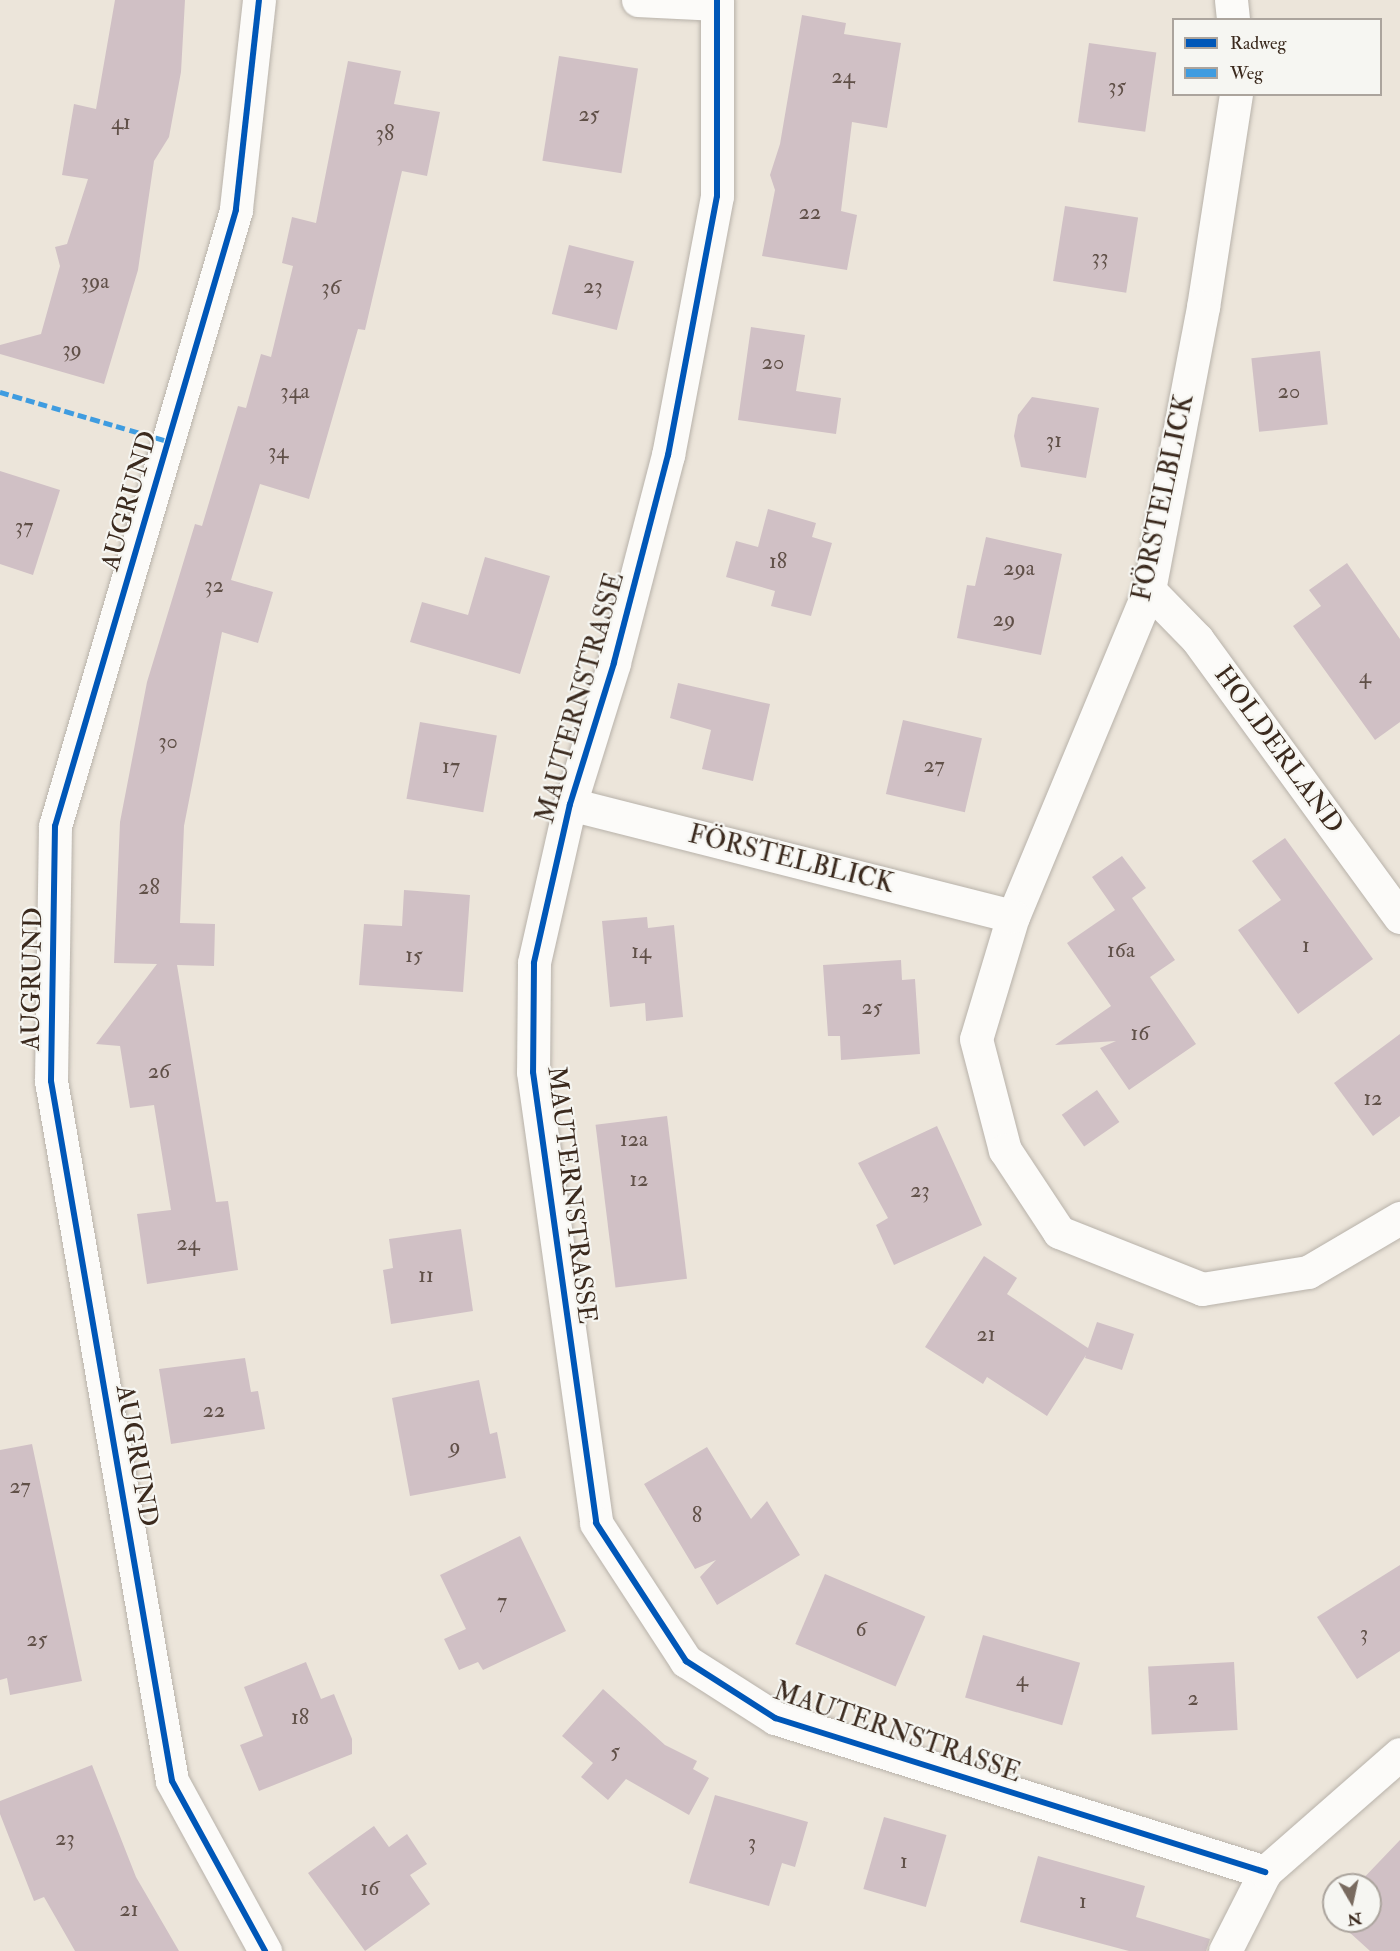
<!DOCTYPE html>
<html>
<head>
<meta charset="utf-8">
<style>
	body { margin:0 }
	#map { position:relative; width:1400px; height:1951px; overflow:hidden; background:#ece5da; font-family:"IM FELL Double Pica",serif }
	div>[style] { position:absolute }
	.building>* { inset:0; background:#d0c0c5; transform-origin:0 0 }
	.roads { filter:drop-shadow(0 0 2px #b8b2aa) drop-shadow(0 0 2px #b8b2aa) }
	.minor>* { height:33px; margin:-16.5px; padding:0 16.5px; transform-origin:16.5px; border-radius:16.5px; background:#fcfbf9 }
	.quiet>* { height:4.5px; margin-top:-2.25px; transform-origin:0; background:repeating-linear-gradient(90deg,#3f9ce0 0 9px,transparent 0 13.5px) }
	.cycleway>* { height:6px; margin:-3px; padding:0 3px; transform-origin:3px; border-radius:3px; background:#0057b8 }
	span { translate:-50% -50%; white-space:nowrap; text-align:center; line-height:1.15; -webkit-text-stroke:4.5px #f6f6f2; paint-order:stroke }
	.number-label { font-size:22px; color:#605048 }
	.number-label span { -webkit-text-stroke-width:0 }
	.street-label { font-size:26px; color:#3b2a1e }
	.legend { position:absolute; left:1172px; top:18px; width:210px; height:78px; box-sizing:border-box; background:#f6f6f2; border:2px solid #aba49d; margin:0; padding:8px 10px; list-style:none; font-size:18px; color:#3b2a1e }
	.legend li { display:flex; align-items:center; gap:12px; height:30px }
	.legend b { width:30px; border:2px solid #aba49d }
	.north { position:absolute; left:1322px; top:1873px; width:60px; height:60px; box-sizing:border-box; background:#f6f6f2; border:2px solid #aba49d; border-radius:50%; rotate:171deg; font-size:16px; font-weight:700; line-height:24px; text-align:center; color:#3b2a1e }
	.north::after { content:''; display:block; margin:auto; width:21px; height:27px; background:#796b60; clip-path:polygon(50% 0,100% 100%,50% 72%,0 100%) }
</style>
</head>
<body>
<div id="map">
	<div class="building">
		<i style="clip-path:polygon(115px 0,185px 0,181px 72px,169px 137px,154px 161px,138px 270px,104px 384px,0 354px,0 345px,41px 334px,60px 266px,55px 247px,67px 244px,88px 179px,62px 175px,74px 104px,96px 109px)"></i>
		<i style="clip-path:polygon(802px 15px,846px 23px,844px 34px,901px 43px,887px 128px,852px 122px,841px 211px,857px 215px,847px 270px,762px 256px,775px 190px,770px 175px,780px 144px)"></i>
		<i style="left:1089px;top:43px;width:68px;height:80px;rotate:8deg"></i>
		<i style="left:559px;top:56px;width:80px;height:106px;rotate:9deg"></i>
		<i style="clip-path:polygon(348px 61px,401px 71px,394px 104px,440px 112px,427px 176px,402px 171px,365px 330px,358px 329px,309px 499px,260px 484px,231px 580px,273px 592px,258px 643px,222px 632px,184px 826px,180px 923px,215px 924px,214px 966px,177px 965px,216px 1202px,228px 1201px,238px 1270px,147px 1284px,137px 1214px,171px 1210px,154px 1105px,130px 1108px,120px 1046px,96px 1044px,157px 964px,114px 963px,120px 822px,147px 682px,195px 524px,202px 526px,238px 406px,246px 408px,261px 354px,271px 357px,293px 266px,282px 263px,292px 217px,316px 223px)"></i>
		<i style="left:1065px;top:206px;width:74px;height:76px;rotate:9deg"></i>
		<i style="left:569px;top:245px;width:67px;height:71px;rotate:14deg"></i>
		<i style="clip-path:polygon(751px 327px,805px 335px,796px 391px,841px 398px,836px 434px,738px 420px)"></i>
		<i style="left:1320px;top:351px;width:74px;height:69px;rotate:84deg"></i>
		<i style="clip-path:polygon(1032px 397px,1099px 408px,1086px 478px,1021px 467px,1014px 436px,1018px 415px)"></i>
		<i style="clip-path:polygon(0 471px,60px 490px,33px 575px,0 564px)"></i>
		<i style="clip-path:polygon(768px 509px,816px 523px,812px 537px,832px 543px,811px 616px,771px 606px,775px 591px,726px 577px,736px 541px,758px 547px)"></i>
		<i style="clip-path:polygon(986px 537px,1062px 554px,1041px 655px,957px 638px,967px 585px,975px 586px)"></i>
		<i style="clip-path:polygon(485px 557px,550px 576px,520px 674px,410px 642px,422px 602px,468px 615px)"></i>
		<i style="clip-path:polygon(1347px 563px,1400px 639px,1400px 722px,1375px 740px,1293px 626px,1321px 606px,1309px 590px)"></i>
		<i style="clip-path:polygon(678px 683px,770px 704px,753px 781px,702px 769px,711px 730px,670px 718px)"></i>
		<i style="left:903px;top:720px;width:81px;height:76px;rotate:13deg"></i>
		<i style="left:420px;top:722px;width:78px;height:78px;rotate:10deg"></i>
		<i style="clip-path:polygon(1285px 838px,1373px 959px,1298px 1014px,1238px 930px,1281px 900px,1252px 861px)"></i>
		<i style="clip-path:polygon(1122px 856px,1146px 888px,1132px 898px,1175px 960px,1150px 977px,1196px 1044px,1129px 1090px,1100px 1048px,1116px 1041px,1055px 1045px,1111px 1006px,1067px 943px,1115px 910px,1092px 877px)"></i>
		<i style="clip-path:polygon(404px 890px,470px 895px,463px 992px,359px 985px,364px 924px,402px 926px)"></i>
		<i style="clip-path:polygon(647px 917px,648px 928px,674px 925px,683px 1017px,646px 1021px,645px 1003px,610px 1007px,602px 921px)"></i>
		<i style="clip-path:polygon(901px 960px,902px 980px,915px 979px,920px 1054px,841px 1060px,840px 1036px,828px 1036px,823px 965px)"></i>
		<i style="clip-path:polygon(1400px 1034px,1400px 1116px,1373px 1136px,1334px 1083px)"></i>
		<i style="left:1097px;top:1090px;width:39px;height:43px;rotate:55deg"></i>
		<i style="left:667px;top:1116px;width:164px;height:72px;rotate:83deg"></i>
		<i style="clip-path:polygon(937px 1126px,982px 1225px,894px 1265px,876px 1225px,888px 1218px,858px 1163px)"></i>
		<i style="clip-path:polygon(461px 1229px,473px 1311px,391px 1324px,383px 1270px,393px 1268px,389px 1239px)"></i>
		<i style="clip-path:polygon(984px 1256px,1017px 1278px,1007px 1294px,1088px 1348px,1097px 1322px,1134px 1334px,1122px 1370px,1085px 1358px,1086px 1355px,1047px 1416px,987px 1377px,983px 1384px,925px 1347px)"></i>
		<i style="clip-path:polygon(245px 1358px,251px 1392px,258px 1391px,265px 1429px,171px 1444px,159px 1369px)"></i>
		<i style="clip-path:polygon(479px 1380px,490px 1434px,497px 1432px,506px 1478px,410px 1496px,392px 1398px)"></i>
		<i style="clip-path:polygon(32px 1444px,82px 1681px,10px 1695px,7px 1678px,0 1680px,0 1450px)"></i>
		<i style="clip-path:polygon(707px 1447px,751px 1519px,767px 1501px,800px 1555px,717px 1605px,700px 1577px,716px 1560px,695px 1569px,644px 1484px)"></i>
		<i style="clip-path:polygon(520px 1536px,566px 1631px,483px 1670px,478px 1662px,459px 1670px,444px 1639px,466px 1629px,440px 1575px)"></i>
		<i style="clip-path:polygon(1400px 1565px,1400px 1651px,1357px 1679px,1317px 1617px)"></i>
		<i style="left:825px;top:1574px;width:109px;height:76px;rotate:23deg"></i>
		<i style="left:983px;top:1635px;width:101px;height:65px;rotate:16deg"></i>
		<i style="clip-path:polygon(306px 1662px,321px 1699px,334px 1694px,352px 1739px,352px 1754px,259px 1791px,240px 1745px,263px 1736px,244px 1687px)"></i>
		<i style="left:1234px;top:1662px;width:68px;height:86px;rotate:87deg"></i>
		<i style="clip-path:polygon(603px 1689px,665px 1745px,697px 1761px,693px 1769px,709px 1778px,689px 1815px,626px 1779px,608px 1800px,581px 1777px,593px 1763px,562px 1736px)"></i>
		<i style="clip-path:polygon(92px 1765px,136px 1877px,179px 1951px,75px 1951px,44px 1897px,34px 1901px,0 1814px,0 1801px)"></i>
		<i style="clip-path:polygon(715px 1795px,808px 1822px,795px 1867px,782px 1863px,769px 1906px,689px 1883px)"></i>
		<i style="left:884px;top:1817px;width:65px;height:75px;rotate:16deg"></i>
		<i style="clip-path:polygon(374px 1826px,389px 1847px,407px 1834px,427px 1864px,410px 1875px,430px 1904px,365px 1951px,308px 1873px)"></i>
		<i style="clip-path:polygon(1400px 1840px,1400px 1951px,1370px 1951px,1337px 1921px,1370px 1921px,1370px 1885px,1357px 1885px)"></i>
		<i style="clip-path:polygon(1038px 1856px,1145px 1886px,1136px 1917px,1210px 1939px,1206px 1951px,1129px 1951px,1020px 1922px)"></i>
	</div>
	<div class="roads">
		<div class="minor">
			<i style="left:259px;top:0;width:211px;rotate:96.3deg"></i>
			<i style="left:236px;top:210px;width:642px;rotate:106.37deg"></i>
			<i style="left:55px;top:826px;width:255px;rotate:90.9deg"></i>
			<i style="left:51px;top:1081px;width:710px;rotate:80.19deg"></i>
			<i style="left:172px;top:1781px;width:194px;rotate:61.3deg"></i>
			<i style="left:638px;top:0;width:79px;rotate:2.9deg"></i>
			<i style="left:717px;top:0;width:196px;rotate:90deg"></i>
			<i style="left:717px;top:196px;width:264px;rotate:100.7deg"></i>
			<i style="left:668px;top:455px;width:215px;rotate:104.6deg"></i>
			<i style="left:614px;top:663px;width:148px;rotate:107.3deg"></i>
			<i style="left:570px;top:804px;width:163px;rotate:102.8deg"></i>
			<i style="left:534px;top:963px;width:109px;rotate:90.5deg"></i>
			<i style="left:533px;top:1072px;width:455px;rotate:82deg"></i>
			<i style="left:596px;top:1523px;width:165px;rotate:56.9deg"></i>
			<i style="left:686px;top:1661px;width:106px;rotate:32.6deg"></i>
			<i style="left:775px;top:1718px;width:514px;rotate:17.45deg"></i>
			<i style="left:1231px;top:0;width:20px;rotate:84deg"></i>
			<i style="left:1236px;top:94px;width:216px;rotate:98.8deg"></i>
			<i style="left:1203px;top:307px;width:288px;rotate:100.8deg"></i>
			<i style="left:1149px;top:590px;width:353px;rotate:112.6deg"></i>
			<i style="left:1013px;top:916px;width:128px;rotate:106.7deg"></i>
			<i style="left:976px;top:1039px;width:115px;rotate:75.4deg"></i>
			<i style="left:1005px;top:1150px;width:98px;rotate:56.6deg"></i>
			<i style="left:1059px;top:1232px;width:154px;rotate:21.7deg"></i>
			<i style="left:1202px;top:1289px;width:107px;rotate:-9.1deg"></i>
			<i style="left:1308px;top:1272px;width:107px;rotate:-30.4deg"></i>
			<i style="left:1149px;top:590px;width:69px;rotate:45.6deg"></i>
			<i style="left:1197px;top:639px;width:344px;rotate:53.9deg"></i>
			<i style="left:570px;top:804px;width:457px;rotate:14.2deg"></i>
			<i style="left:1225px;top:1951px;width:89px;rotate:-63.1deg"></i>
			<i style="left:1265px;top:1872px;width:179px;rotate:-41.2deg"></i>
		</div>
	</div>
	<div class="quiet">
		<i style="left:0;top:392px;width:175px;rotate:16.3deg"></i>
	</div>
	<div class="cycleway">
		<i style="left:259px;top:0;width:211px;rotate:96.3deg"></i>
		<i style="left:236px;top:210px;width:642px;rotate:106.37deg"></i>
		<i style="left:55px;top:826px;width:255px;rotate:90.9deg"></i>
		<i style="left:51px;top:1081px;width:710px;rotate:80.19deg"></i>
		<i style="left:172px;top:1781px;width:194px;rotate:61.3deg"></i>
		<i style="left:717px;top:0;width:196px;rotate:90deg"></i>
		<i style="left:717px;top:196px;width:264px;rotate:100.7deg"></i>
		<i style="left:668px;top:455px;width:215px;rotate:104.6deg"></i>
		<i style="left:614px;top:663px;width:148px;rotate:107.3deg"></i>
		<i style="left:570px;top:804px;width:163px;rotate:102.8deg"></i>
		<i style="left:534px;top:963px;width:109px;rotate:90.5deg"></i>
		<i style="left:533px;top:1072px;width:455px;rotate:82deg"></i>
		<i style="left:596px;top:1523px;width:165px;rotate:56.9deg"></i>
		<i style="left:686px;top:1661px;width:106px;rotate:32.6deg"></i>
		<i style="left:775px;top:1718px;width:514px;rotate:17.45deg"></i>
	</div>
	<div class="number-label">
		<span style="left:843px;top:77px">24</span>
		<span style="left:1117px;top:87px">35</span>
		<span style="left:589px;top:115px">25</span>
		<span style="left:121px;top:123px">41</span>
		<span style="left:385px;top:134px">38</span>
		<span style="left:810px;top:213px">22</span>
		<span style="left:1100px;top:258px">33</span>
		<span style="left:95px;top:282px">39a</span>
		<span style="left:593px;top:287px">23</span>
		<span style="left:331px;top:288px">36</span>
		<span style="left:72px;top:350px">39</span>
		<span style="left:773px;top:363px">20</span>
		<span style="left:295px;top:392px">34a</span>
		<span style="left:1289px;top:392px">20</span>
		<span style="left:1054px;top:441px">31</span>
		<span style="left:278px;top:452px">34</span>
		<span style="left:24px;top:527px">37</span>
		<span style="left:778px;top:562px">18</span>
		<span style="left:1019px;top:569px">29a</span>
		<span style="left:214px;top:586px">32</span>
		<span style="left:1004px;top:620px">29</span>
		<span style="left:1365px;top:677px">4</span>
		<span style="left:168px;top:742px">30</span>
		<span style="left:934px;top:766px">27</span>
		<span style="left:451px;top:767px">17</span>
		<span style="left:149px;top:888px">28</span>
		<span style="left:1306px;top:946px">1</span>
		<span style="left:1121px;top:951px">16a</span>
		<span style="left:641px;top:952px">14</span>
		<span style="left:414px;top:956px">15</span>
		<span style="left:872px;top:1008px">25</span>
		<span style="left:1140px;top:1034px">16</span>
		<span style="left:159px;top:1072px">26</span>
		<span style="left:1373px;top:1099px">12</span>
		<span style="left:634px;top:1140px">12a</span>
		<span style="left:639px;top:1180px">12</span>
		<span style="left:920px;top:1191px">23</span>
		<span style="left:188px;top:1244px">24</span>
		<span style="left:426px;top:1276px">11</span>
		<span style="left:986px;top:1335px">21</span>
		<span style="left:214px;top:1411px">22</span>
		<span style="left:455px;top:1447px">9</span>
		<span style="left:20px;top:1487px">27</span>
		<span style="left:697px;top:1516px">8</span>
		<span style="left:502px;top:1602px">7</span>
		<span style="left:861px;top:1630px">6</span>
		<span style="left:1364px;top:1634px">3</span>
		<span style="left:37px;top:1640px">25</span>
		<span style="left:1022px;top:1680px">4</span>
		<span style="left:1193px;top:1699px">2</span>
		<span style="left:300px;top:1718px">18</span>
		<span style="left:615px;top:1752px">5</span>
		<span style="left:65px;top:1839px">23</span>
		<span style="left:752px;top:1843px">3</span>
		<span style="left:904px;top:1862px">1</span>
		<span style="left:370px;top:1889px">16</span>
		<span style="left:1083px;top:1902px">1</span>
		<span style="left:129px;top:1910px">21</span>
	</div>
	<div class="street-label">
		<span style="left:1164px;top:498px;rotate:-78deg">FÖRSTELBLICK</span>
		<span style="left:130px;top:501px;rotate:-74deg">AUGRUND</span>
		<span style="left:581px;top:698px;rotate:-74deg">MAUTERNSTRASSE</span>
		<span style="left:1278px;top:750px;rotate:54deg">HOLDERLAND</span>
		<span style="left:791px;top:860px;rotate:14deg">FÖRSTELBLICK</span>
		<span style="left:33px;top:979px;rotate:-89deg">AUGRUND</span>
		<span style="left:571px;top:1195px;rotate:83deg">MAUTERNSTRASSE</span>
		<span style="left:136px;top:1456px;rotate:80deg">AUGRUND</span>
		<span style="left:897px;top:1733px;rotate:19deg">MAUTERNSTRASSE</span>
	</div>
	<ul class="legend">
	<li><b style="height:8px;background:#0057b8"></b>Radweg</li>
	<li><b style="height:8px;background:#3f9ce0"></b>Weg</li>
	</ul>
	<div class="north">N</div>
</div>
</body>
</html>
